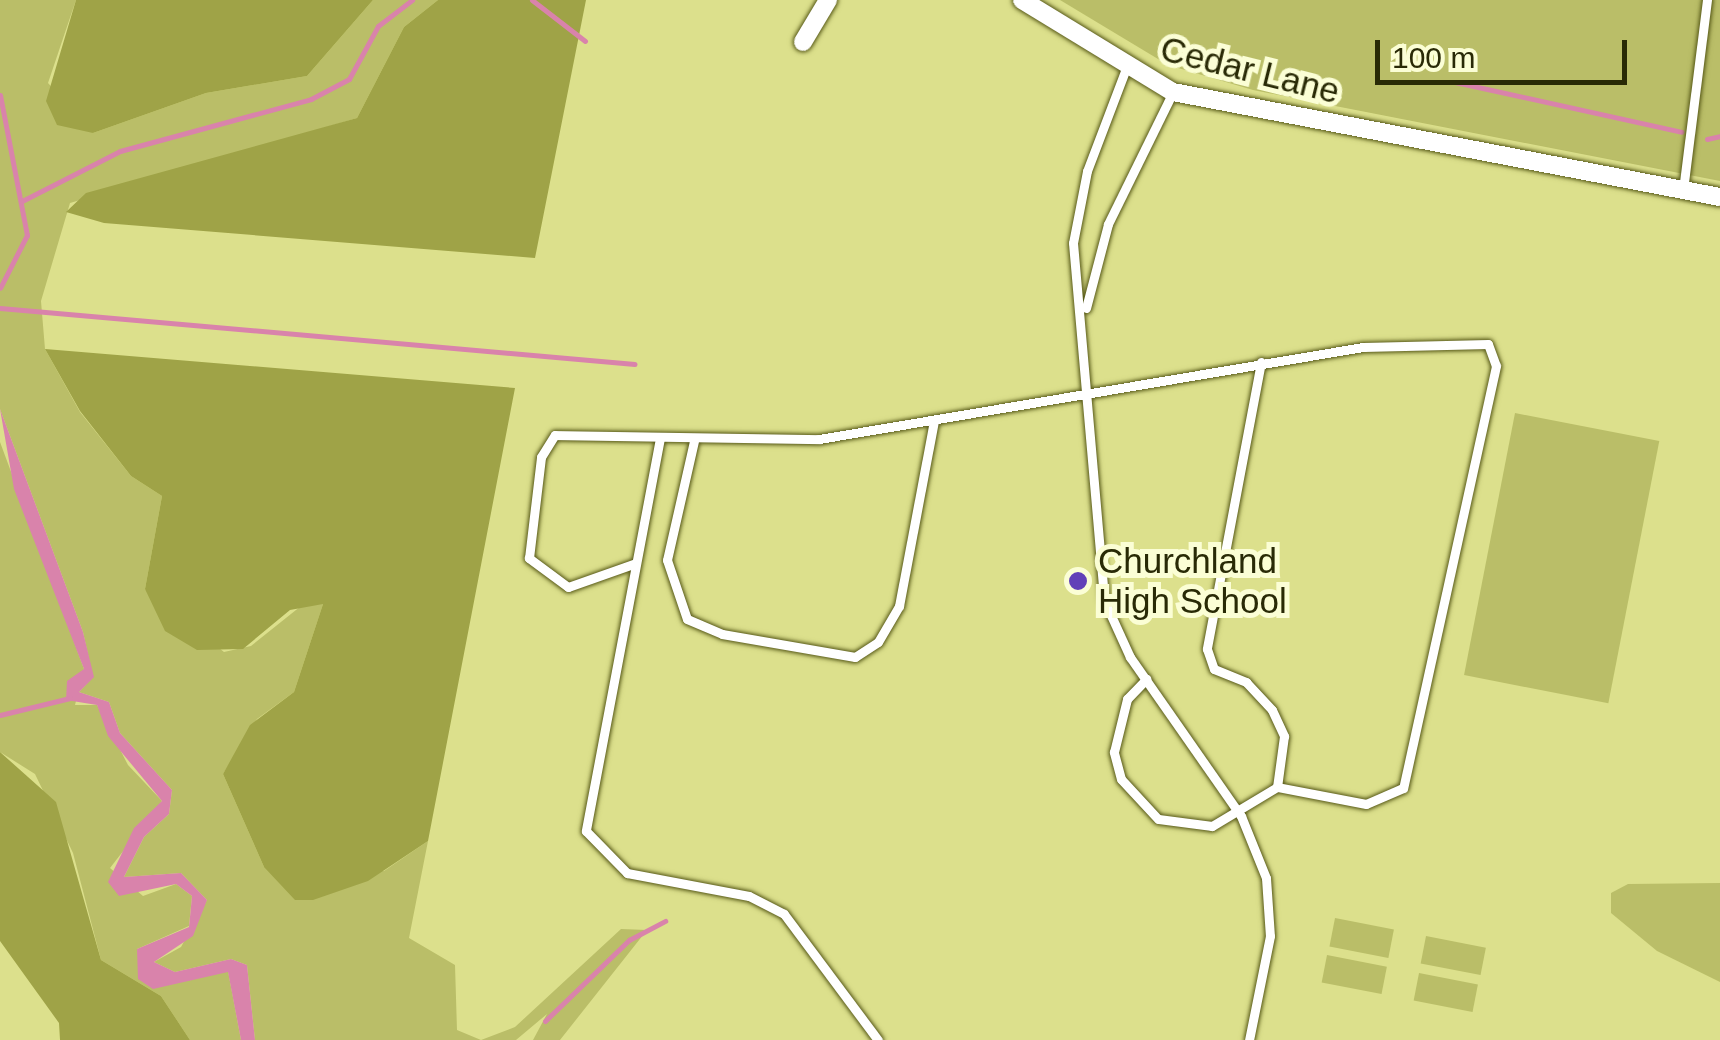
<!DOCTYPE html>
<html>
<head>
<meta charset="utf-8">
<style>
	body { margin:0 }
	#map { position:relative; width:1720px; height:1040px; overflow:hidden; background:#dce08c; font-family:Helvetica,sans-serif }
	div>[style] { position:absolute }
	.green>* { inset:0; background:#babe68; transform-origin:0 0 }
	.forest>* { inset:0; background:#9fa347 }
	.water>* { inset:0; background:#d983ab }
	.stream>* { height:5px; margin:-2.5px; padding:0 2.5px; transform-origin:2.5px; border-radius:2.5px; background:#d983ab }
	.roads { filter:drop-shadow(0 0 2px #575918) drop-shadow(0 0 2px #575918) }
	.lane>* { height:9px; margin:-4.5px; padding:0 4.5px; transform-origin:4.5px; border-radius:4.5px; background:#fff }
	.street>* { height:18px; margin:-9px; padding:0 9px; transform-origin:9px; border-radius:9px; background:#fff }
	.dots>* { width:28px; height:28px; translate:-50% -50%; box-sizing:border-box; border:5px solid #fbfed5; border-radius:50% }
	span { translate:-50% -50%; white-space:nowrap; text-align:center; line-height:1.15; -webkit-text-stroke:10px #fbfed5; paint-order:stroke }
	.street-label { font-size:35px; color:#292a06 }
	.poi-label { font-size:35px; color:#292a06 }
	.left { translate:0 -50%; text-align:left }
	.scale { position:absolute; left:1375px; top:40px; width:252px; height:45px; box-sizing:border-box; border:5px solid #292a06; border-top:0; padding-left:12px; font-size:30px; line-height:35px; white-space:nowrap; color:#292a06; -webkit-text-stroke:8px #fbfed5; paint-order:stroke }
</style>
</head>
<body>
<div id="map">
	<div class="green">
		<i style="clip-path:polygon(0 0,76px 0,48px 83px,93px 133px,206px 93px,307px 76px,373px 0,438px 0,404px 27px,357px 118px,70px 203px,41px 301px,45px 349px,80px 412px,131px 476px,162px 496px,145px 589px,224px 652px,251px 646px,306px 602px,323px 604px,294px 692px,257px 719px,223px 774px,264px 867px,384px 871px,428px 841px,409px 938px,455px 965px,457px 1030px,481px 1040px,515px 1027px,621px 929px,647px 930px,560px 1040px,533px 1040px,547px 1014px,516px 1040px,255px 1040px,247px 965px,231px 959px,175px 972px,154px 962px,181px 947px,207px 900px,181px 873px,124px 877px,144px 837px,169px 814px,172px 790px,120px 733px,109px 702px,79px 692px,93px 677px,83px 632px,0 409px)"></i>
		<i style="clip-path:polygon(1060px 0,1720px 0,1720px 181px,1253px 90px,1168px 65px)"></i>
		<i style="left:1515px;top:413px;width:147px;height:267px;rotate:11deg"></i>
		<i style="clip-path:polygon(0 442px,84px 669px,75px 705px,97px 705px,128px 765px,162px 801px,110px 868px,143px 896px,176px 884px,192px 896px,189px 926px,137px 949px,153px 988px,228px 971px,241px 1040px,190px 1040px,161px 996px,101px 960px,73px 853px,35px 774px,0 752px)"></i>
		<i style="clip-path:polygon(1720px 883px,1720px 982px,1657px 951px,1611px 913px,1611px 893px,1628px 884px)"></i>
		<i style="left:1335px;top:918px;width:60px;height:29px;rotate:11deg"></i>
		<i style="left:1426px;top:936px;width:61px;height:28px;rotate:11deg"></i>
		<i style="left:1327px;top:955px;width:61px;height:28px;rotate:11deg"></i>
		<i style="left:1419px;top:973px;width:60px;height:28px;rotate:11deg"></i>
	</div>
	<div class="forest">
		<i style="clip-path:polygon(76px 0,373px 0,307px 76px,206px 93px,93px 133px,57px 125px,46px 101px)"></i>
		<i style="clip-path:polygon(438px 0,586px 0,535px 258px,104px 223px,66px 212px,86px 193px,357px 118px,404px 27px)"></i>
		<i style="clip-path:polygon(45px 349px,515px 388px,428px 841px,368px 881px,313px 900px,295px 900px,264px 867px,223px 774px,250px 725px,294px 692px,323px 604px,290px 610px,243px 649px,197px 650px,165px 631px,145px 589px,162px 496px,131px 476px,80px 411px)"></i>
		<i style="clip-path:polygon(0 752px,56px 802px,101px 960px,161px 996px,190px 1040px,60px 1040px,59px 1023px,0 941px)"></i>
	</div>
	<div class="water">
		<i style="clip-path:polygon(0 409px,83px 632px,94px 677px,79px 692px,109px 702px,120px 733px,172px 790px,169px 814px,144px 837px,124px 877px,181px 873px,207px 900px,193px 936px,154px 962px,175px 972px,231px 959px,247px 965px,255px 1040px,241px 1040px,228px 972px,153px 989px,138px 979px,137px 949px,189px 927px,192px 896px,176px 884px,119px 896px,108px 882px,134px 828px,162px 801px,108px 736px,97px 705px,66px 700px,67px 681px,84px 669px,14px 489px)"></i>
	</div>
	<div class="stream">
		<i style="left:532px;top:0;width:67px;rotate:37.7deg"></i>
		<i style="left:1455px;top:82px;width:232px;rotate:12.4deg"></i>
		<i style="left:0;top:95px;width:143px;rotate:79.1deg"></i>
		<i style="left:27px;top:235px;width:59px;rotate:117deg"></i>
		<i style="left:1707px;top:139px;width:13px;rotate:-13deg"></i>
		<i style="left:22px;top:201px;width:110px;rotate:-27deg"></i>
		<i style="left:120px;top:151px;width:198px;rotate:-15.2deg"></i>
		<i style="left:311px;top:99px;width:43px;rotate:-27.8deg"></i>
		<i style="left:349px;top:79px;width:60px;rotate:-61.3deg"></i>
		<i style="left:378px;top:26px;width:43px;rotate:-37.4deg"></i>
		<i style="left:0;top:308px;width:637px;rotate:5.04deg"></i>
		<i style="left:0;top:715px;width:72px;rotate:-13.7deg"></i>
		<i style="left:545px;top:1021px;width:117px;rotate:-44deg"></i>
		<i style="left:629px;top:940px;width:41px;rotate:-27.8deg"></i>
	</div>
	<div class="roads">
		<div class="lane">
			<i style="left:1125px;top:71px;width:107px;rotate:110.8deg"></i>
			<i style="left:1087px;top:171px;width:73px;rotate:101deg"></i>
			<i style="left:1073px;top:243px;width:358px;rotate:85deg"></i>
			<i style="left:1104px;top:600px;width:63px;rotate:65.5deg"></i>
			<i style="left:1130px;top:657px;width:194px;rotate:55.1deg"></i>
			<i style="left:1241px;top:816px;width:67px;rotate:68deg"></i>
			<i style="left:1266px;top:878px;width:58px;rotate:86.1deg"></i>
			<i style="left:1270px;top:936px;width:106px;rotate:101.4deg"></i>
			<i style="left:1683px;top:190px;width:192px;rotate:-82.8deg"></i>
			<i style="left:1086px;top:308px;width:87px;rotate:-75.3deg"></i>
			<i style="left:1108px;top:224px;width:147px;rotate:-63.8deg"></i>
			<i style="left:1261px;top:362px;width:292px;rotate:100.7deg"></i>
			<i style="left:1207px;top:649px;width:21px;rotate:71deg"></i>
			<i style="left:1214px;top:669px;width:35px;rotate:22deg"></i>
			<i style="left:1246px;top:682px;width:38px;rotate:47deg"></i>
			<i style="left:1272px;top:710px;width:29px;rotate:65deg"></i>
			<i style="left:1284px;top:736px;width:51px;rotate:97.8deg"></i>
			<i style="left:660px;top:438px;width:400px;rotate:100.7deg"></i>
			<i style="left:586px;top:831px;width:59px;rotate:45.7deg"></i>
			<i style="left:627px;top:873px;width:124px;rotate:10.7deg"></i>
			<i style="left:749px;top:896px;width:39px;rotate:27deg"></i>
			<i style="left:784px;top:914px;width:157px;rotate:53.3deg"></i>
			<i style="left:694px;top:441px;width:122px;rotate:102.8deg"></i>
			<i style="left:667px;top:560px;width:62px;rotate:71.3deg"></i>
			<i style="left:687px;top:619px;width:38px;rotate:23deg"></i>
			<i style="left:722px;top:634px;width:135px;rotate:9.8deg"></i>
			<i style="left:855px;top:657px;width:27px;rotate:-33deg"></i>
			<i style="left:878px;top:642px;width:42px;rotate:-59.7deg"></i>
			<i style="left:899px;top:606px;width:188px;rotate:-79.3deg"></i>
			<i style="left:636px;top:563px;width:72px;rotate:160.6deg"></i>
			<i style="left:568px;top:587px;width:49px;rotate:-143.4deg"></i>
			<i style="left:529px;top:558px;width:102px;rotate:-83.2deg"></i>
			<i style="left:541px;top:457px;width:26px;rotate:-58deg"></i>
			<i style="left:555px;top:435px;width:264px;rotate:0.9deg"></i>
			<i style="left:819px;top:439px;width:552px;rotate:-9.6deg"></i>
			<i style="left:1363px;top:347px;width:125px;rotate:-1.4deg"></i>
			<i style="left:1488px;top:344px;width:23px;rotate:70deg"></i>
			<i style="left:1496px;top:366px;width:432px;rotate:102.4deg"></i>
			<i style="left:1403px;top:788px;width:40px;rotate:156.6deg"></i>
			<i style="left:1366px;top:804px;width:91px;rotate:-169.2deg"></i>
			<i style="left:1277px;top:787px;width:76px;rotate:149deg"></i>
			<i style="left:1212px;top:826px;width:54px;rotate:-172.6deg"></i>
			<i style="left:1158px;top:819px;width:54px;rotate:-132.8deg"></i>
			<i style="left:1121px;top:779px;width:28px;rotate:-105deg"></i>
			<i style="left:1114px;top:752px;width:55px;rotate:-76.2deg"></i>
			<i style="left:1127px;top:699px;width:28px;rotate:-46deg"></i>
		</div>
		<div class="street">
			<i style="left:1022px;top:0;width:177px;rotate:31.4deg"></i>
			<i style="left:1173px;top:92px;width:557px;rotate:10.87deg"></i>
			<i style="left:803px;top:42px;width:49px;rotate:-59.2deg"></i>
		</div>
	</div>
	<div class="dots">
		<i style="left:1078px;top:581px;background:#6240b8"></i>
	</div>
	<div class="street-label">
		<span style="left:1250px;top:70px;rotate:14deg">Cedar Lane</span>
	</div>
	<div class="poi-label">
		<span class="left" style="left:1098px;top:581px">Churchland<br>High School</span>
	</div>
	<div class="scale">100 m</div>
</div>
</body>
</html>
